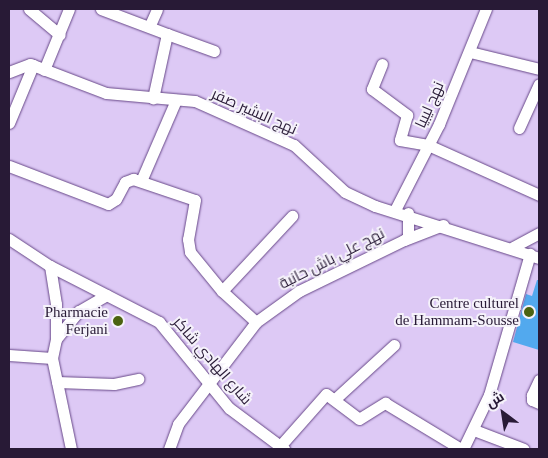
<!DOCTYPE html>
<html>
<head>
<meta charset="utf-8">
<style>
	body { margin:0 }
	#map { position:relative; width:548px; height:458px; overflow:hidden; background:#ddc9f5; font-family:"Times New Roman",Cairo,serif }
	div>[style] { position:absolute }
	.building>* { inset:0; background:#52a9ee }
	.roads { filter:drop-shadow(0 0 1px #674788) drop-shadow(0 0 1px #674788) }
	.minor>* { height:11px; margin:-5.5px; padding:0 5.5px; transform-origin:5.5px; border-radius:5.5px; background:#fff }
	.dots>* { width:14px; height:14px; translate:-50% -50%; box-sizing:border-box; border:2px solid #f5f2fa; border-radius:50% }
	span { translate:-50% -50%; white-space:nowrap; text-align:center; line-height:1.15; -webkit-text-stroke:4px #f5f2fa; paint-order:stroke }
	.street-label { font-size:15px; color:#281a36 }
	.poi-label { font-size:15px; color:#281a36 }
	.right { translate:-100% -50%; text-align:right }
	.frame { position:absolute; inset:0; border:10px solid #281a36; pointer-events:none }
	.north { position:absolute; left:478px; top:388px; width:50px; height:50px; -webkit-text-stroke:4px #f5f2fa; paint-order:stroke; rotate:329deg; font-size:14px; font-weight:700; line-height:20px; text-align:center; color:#281a36 }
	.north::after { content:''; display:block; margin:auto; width:18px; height:22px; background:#281a36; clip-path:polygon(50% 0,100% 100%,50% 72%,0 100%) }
</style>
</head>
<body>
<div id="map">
	<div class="building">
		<i style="clip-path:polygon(537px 280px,539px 280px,539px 350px,513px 342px,526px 294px,532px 296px)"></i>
	</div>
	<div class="roads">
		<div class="minor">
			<i style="left:29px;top:9px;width:40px;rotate:40deg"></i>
			<i style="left:101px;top:9px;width:71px;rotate:20.7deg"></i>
			<i style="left:167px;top:34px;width:66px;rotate:102.3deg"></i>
			<i style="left:150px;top:25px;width:17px;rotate:-66deg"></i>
			<i style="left:167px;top:34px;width:50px;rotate:19.9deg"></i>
			<i style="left:470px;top:52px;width:71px;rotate:13.8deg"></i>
			<i style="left:382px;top:64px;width:27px;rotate:112deg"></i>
			<i style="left:372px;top:89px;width:44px;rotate:36.6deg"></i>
			<i style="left:407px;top:115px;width:26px;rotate:106deg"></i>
			<i style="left:400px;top:140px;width:28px;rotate:10deg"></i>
			<i style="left:428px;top:145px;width:122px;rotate:24.2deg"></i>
			<i style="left:44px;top:70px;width:66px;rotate:-67.7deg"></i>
			<i style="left:9px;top:72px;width:22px;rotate:-21deg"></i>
			<i style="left:30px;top:64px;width:81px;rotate:20.9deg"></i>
			<i style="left:106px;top:93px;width:89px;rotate:5.1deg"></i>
			<i style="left:195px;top:101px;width:108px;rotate:24deg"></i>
			<i style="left:294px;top:145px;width:69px;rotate:42.7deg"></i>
			<i style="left:345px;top:192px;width:33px;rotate:25deg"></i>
			<i style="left:375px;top:206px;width:172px;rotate:17.6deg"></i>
			<i style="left:9px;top:123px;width:63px;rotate:-67.5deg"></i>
			<i style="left:519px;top:128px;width:48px;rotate:-65.6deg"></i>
			<i style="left:9px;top:166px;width:106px;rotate:21deg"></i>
			<i style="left:108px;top:204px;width:9px;rotate:-32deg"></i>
			<i style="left:116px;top:199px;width:19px;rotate:-62deg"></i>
			<i style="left:125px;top:182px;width:9px;rotate:-21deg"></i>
			<i style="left:133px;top:179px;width:65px;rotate:18.7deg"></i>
			<i style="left:195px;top:200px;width:40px;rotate:100deg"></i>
			<i style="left:188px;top:239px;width:13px;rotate:81deg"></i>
			<i style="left:190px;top:252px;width:50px;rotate:50.6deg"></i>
			<i style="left:222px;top:291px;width:46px;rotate:42.4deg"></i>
			<i style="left:141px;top:181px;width:88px;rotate:-66.6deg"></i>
			<i style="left:395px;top:210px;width:97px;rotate:-62.9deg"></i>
			<i style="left:439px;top:124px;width:124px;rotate:-67.8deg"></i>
			<i style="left:408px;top:213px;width:25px;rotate:90deg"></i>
			<i style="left:9px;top:239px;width:49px;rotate:33.4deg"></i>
			<i style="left:50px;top:266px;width:123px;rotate:27.2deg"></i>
			<i style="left:159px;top:322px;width:111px;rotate:50.9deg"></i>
			<i style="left:229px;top:408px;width:69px;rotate:36.7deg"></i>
			<i style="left:513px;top:247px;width:30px;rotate:-28deg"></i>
			<i style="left:50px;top:266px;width:38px;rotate:81deg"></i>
			<i style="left:56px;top:304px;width:35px;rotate:90deg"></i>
			<i style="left:222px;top:291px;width:103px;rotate:-47deg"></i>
			<i style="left:9px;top:355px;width:43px;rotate:4deg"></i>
			<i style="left:539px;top:380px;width:17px;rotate:115deg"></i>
			<i style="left:532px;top:395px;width:5px;rotate:90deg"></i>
			<i style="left:532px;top:400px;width:8px;rotate:23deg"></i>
			<i style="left:57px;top:382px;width:57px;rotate:2deg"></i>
			<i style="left:114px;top:384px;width:25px;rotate:-12deg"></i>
			<i style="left:335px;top:399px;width:80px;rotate:-42.5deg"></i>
			<i style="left:474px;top:430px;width:53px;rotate:20.8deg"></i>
			<i style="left:280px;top:446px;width:69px;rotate:-48.5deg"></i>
			<i style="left:326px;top:394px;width:41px;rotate:37.1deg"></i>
			<i style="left:359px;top:419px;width:31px;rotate:-32deg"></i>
			<i style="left:385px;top:403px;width:89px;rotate:31.2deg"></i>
			<i style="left:71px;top:449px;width:93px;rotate:-101.8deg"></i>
			<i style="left:52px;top:358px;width:19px;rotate:-78deg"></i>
			<i style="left:56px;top:339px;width:36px;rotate:-51deg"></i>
			<i style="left:79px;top:311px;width:32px;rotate:-30deg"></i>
			<i style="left:169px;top:449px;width:27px;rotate:-70deg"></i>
			<i style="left:178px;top:424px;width:128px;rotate:-52.6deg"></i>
			<i style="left:256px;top:322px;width:53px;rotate:-35.8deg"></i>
			<i style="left:299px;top:291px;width:117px;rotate:-25.9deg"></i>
			<i style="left:404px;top:240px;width:42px;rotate:-21deg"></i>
			<i style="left:463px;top:449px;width:60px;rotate:-64.3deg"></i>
			<i style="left:489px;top:395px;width:147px;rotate:-73.8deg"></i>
		</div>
	</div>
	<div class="dots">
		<i style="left:529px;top:312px;background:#4b6311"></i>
		<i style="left:118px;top:321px;background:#4b6311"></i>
	</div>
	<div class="street-label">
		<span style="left:430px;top:105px;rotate:-66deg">نهج ليبيا</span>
		<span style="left:254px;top:112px;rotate:24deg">نهج البشير صفر</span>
		<span style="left:332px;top:259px;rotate:-27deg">نهج علي باش حانبة</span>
		<span style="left:212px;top:361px;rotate:49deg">شارع الهادي شاكر</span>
	</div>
	<div class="poi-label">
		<span class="right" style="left:519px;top:312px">Centre culturel<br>de Hammam-Sousse</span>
		<span class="right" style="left:108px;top:321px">Pharmacie<br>Ferjani</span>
	</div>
	<div class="frame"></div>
	<div class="north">ش</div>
</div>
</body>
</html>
